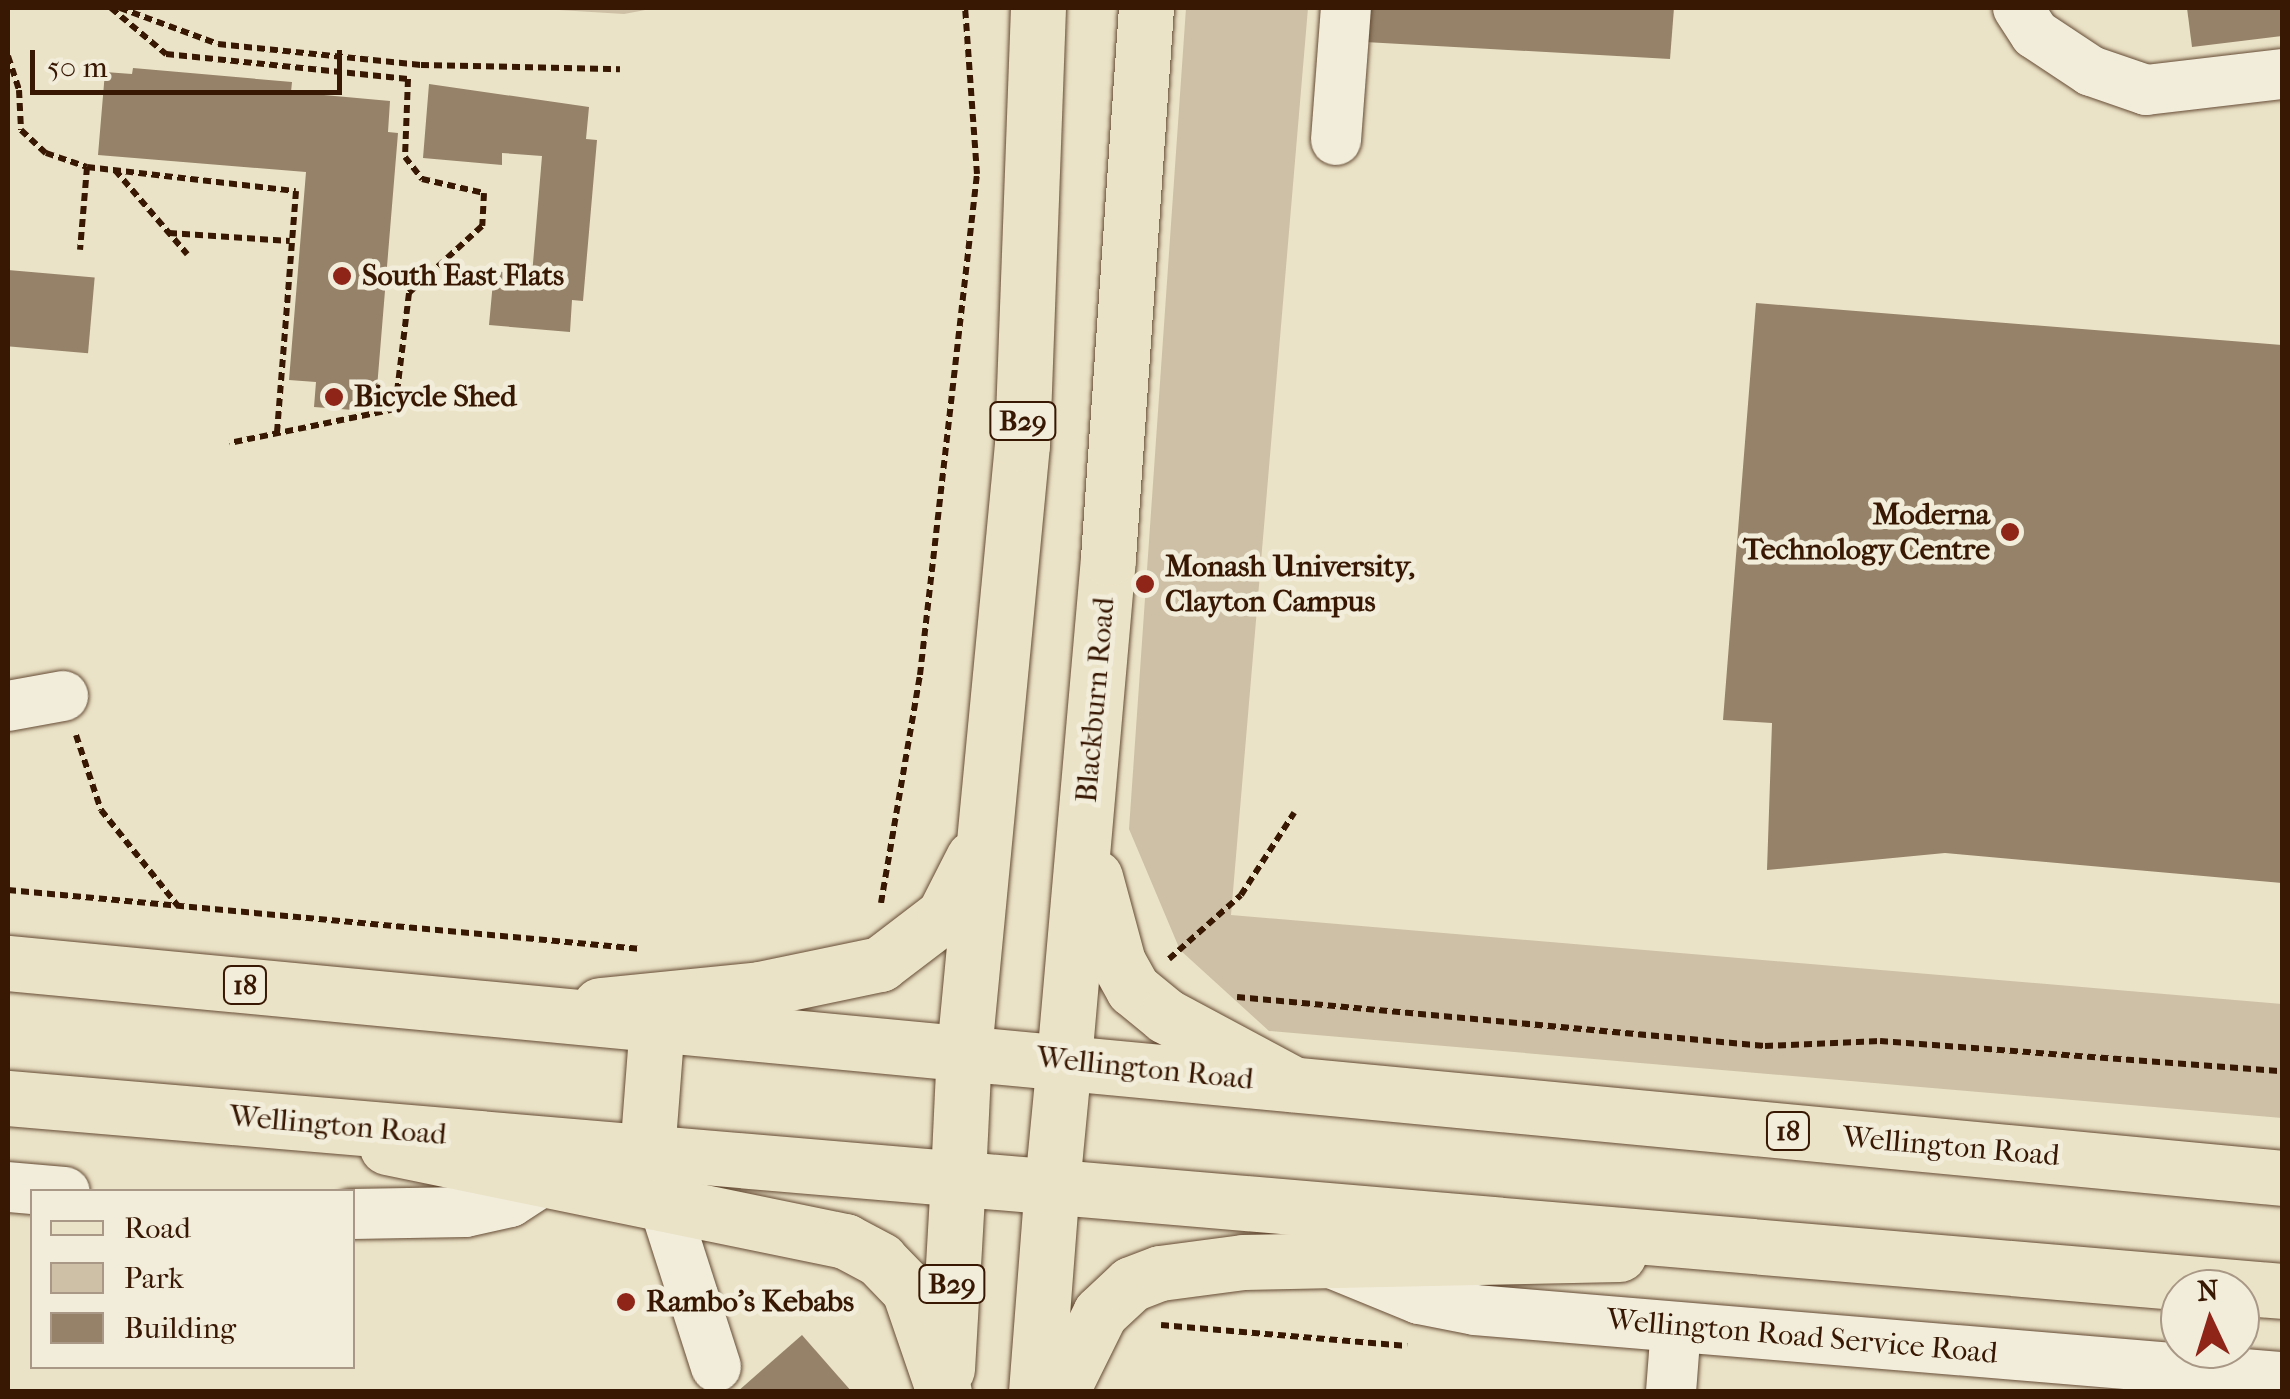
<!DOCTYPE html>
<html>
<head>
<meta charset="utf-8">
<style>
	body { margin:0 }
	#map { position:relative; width:2290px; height:1399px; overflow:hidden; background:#ebe3c7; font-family:"IM FELL French Canon",serif }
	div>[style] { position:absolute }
	.green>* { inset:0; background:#cdc0a6 }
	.building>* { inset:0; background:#958269; transform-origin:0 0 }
	.path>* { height:6px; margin-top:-3px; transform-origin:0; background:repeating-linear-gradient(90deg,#381803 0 8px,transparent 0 13px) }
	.roads { filter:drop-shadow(0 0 2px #654b34) drop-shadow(0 0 2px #654b34) }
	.minor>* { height:50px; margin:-25px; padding:0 25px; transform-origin:25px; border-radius:25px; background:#f2eddb }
	.major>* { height:55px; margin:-27.5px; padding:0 27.5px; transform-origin:27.5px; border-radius:27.5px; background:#ebe3c7 }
	.highway>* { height:55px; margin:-27.5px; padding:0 27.5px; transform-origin:27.5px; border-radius:27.5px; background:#ebe3c7 }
	.dots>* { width:28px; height:28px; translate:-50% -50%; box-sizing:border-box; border:5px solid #f2eddb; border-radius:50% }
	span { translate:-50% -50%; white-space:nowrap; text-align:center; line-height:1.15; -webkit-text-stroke:10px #f2eddb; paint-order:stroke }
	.shield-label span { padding:2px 8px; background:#f2eddb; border:2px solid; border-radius:8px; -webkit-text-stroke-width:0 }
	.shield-label { font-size:28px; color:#381803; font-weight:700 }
	.poi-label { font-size:30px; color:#381803; font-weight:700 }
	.left { translate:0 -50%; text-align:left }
	.right { translate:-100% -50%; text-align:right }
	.street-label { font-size:30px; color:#381803 }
	.frame { position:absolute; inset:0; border:10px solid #381803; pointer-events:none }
	.legend { position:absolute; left:30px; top:1189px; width:325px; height:180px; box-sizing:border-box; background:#f2eddb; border:2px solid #a89885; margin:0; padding:12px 18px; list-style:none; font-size:30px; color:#381803 }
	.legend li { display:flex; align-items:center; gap:20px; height:50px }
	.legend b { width:50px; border:2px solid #a89885 }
	.north { position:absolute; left:2160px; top:1269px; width:100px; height:100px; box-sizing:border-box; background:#f2eddb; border:2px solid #a89885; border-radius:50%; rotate:356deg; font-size:28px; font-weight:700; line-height:40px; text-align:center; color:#381803 }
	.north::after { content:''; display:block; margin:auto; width:35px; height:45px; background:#8f2418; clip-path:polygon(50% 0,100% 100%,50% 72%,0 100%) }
	.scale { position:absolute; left:30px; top:50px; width:312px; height:45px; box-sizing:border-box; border:5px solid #381803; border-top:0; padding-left:12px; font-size:30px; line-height:35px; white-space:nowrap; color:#381803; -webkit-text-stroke:8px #f2eddb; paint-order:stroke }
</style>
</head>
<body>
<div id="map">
	<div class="green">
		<i style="clip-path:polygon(526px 8px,656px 8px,624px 14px)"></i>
		<i style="clip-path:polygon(1186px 8px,1308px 8px,1231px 915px,2282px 1004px,2282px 1118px,1269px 1031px,1180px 950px,1129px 829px)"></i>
	</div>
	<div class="building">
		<i style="clip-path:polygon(1367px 8px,1674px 8px,1670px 59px,1365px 42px)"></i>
		<i style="clip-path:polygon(2187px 8px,2282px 8px,2282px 36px,2192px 47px)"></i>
		<i style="clip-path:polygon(133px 68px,292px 82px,291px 92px,390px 101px,388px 132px,398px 133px,377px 388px,355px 386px,353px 410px,314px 407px,316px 382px,289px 380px,306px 172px,98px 155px,105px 72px,132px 74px)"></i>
		<i style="clip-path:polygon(429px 84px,589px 107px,586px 139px,597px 140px,583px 301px,572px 300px,570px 332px,489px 325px,494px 271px,532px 275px,542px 156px,502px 153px,502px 165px,423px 158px)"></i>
		<i style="left:8px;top:270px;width:87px;height:76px;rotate:5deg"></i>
		<i style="clip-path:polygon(1756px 303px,2282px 345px,2282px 883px,1945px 853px,1767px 870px,1772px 723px,1723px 720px)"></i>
		<i style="clip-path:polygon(802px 1335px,852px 1392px,737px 1392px)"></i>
	</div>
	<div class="path">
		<i style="left:111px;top:8px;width:72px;rotate:39.9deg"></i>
		<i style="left:166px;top:54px;width:243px;rotate:5.9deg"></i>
		<i style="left:408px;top:79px;width:78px;rotate:92.2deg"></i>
		<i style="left:405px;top:157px;width:28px;rotate:52deg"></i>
		<i style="left:422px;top:179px;width:64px;rotate:12.7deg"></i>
		<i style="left:484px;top:193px;width:33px;rotate:93deg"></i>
		<i style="left:482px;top:226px;width:99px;rotate:137.5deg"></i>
		<i style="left:409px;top:293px;width:117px;rotate:96.9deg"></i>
		<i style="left:395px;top:409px;width:169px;rotate:168.4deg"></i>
		<i style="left:120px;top:8px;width:104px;rotate:20.2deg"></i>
		<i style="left:218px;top:44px;width:204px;rotate:5.9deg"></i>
		<i style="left:421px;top:65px;width:199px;rotate:1.2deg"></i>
		<i style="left:8px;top:56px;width:36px;rotate:72deg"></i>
		<i style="left:19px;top:90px;width:40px;rotate:87.1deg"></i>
		<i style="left:21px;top:130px;width:34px;rotate:43deg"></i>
		<i style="left:46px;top:153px;width:43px;rotate:18.9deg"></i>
		<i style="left:87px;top:167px;width:83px;rotate:94.8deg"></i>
		<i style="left:87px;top:167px;width:210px;rotate:6.6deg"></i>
		<i style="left:296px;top:191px;width:244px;rotate:94.5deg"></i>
		<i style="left:115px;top:170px;width:111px;rotate:49.4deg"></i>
		<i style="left:169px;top:233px;width:121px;rotate:3.8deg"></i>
		<i style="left:76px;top:735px;width:79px;rotate:71.6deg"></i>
		<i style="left:101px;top:810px;width:123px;rotate:51.3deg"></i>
		<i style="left:8px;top:890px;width:636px;rotate:5.32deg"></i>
		<i style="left:881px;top:903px;width:231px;rotate:-80.3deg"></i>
		<i style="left:920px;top:675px;width:504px;rotate:-83.51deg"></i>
		<i style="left:977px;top:174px;width:166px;rotate:-94.1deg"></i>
		<i style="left:1169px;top:959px;width:96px;rotate:-41.6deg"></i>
		<i style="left:1241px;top:895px;width:98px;rotate:-57.1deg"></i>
		<i style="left:1237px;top:997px;width:530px;rotate:5.3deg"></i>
		<i style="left:1765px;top:1046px;width:115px;rotate:-2.5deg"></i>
		<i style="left:1880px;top:1041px;width:403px;rotate:4.3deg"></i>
		<i style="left:1161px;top:1325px;width:247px;rotate:4.9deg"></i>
	</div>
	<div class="roads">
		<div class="minor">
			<i style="left:2018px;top:8px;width:31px;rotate:57deg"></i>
			<i style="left:2035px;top:34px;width:67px;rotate:33.5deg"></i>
			<i style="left:2091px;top:71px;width:58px;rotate:19.1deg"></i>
			<i style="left:2146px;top:90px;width:137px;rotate:-6.7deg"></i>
			<i style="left:1336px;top:140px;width:132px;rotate:-85.7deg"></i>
			<i style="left:8px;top:706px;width:56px;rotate:-10.3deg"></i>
			<i style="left:8px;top:1187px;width:57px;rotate:5deg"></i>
			<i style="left:664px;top:1205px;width:170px;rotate:72.2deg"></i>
			<i style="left:352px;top:1214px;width:113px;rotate:-1deg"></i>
			<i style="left:465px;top:1212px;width:46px;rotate:-12.5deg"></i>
			<i style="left:510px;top:1202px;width:38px;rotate:-33deg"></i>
			<i style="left:1329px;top:1262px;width:97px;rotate:22.3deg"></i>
			<i style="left:1419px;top:1299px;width:57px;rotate:11.1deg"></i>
			<i style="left:1475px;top:1310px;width:810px;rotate:4.75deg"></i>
			<i style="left:1671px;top:1392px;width:65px;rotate:-85.6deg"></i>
		</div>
		<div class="major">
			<i style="left:1095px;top:877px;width:88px;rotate:74.9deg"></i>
			<i style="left:1118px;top:962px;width:31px;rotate:61deg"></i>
			<i style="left:1133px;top:989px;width:43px;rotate:39.3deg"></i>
			<i style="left:1166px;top:1016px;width:144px;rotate:28.2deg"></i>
			<i style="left:600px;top:1005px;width:161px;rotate:-5.7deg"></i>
			<i style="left:760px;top:989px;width:123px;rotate:-11.8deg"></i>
			<i style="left:880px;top:964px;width:81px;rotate:-37.4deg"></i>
			<i style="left:944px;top:915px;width:64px;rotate:-63deg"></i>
			<i style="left:964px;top:1051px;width:610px;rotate:-84.54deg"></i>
			<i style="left:1022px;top:444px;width:436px;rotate:-87.9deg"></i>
			<i style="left:1064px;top:1060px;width:504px;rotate:-84.99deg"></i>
			<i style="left:1108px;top:558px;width:551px;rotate:-86.05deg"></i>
			<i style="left:387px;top:1147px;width:468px;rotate:11.6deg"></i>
			<i style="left:845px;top:1241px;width:40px;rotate:28deg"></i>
			<i style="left:880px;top:1260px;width:42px;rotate:46deg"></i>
			<i style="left:909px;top:1290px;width:108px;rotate:71.1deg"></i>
			<i style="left:947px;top:1369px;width:192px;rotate:-86.7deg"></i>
			<i style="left:1036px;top:1392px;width:208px;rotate:-85.6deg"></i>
			<i style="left:1061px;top:1392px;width:88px;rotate:-63.7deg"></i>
			<i style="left:1100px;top:1313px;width:42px;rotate:-43.1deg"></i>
			<i style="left:1131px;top:1284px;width:31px;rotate:-21deg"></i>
			<i style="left:1160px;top:1273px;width:84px;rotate:-7.5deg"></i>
			<i style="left:1243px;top:1262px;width:376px;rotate:-1.2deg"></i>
		</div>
		<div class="highway">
			<i style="left:8px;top:963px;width:2284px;rotate:5.4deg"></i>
			<i style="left:8px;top:1098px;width:2282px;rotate:4.85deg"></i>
			<i style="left:647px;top:1153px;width:131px;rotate:-85.6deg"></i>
			<i style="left:958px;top:1177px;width:126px;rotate:-87.3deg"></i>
			<i style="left:1052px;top:1185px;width:126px;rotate:-84.5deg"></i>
		</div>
	</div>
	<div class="dots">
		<i style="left:342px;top:276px;background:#8f2418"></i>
		<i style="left:334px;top:397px;background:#8f2418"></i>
		<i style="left:2010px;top:532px;background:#8f2418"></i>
		<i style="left:1145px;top:584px;background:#8f2418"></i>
		<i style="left:626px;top:1302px;background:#8f2418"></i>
	</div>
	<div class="shield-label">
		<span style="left:1023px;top:421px">B29</span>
		<span style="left:245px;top:985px">18</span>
		<span style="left:1788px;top:1131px">18</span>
		<span style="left:952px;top:1284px">B29</span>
	</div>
	<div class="poi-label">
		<span class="left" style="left:362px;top:276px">South East Flats</span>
		<span class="left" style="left:354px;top:397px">Bicycle Shed</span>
		<span class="right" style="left:1990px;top:532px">Moderna<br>Technology Centre</span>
		<span class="left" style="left:1165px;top:584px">Monash University,<br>Clayton Campus</span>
		<span class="left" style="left:646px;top:1302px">Rambo's Kebabs</span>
	</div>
	<div class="street-label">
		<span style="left:1096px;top:700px;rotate:-85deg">Blackburn Road</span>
		<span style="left:1145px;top:1069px;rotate:6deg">Wellington Road</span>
		<span style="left:338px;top:1126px;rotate:5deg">Wellington Road</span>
		<span style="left:1951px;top:1147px;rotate:5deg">Wellington Road</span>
		<span style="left:1802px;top:1337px;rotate:5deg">Wellington Road Service Road</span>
	</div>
	<div class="frame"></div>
	<ul class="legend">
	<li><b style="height:12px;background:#ebe3c7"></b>Road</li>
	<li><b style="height:28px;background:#cdc0a6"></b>Park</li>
	<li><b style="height:28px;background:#958269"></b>Building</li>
	</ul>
	<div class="north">N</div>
	<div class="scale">50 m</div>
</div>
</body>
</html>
